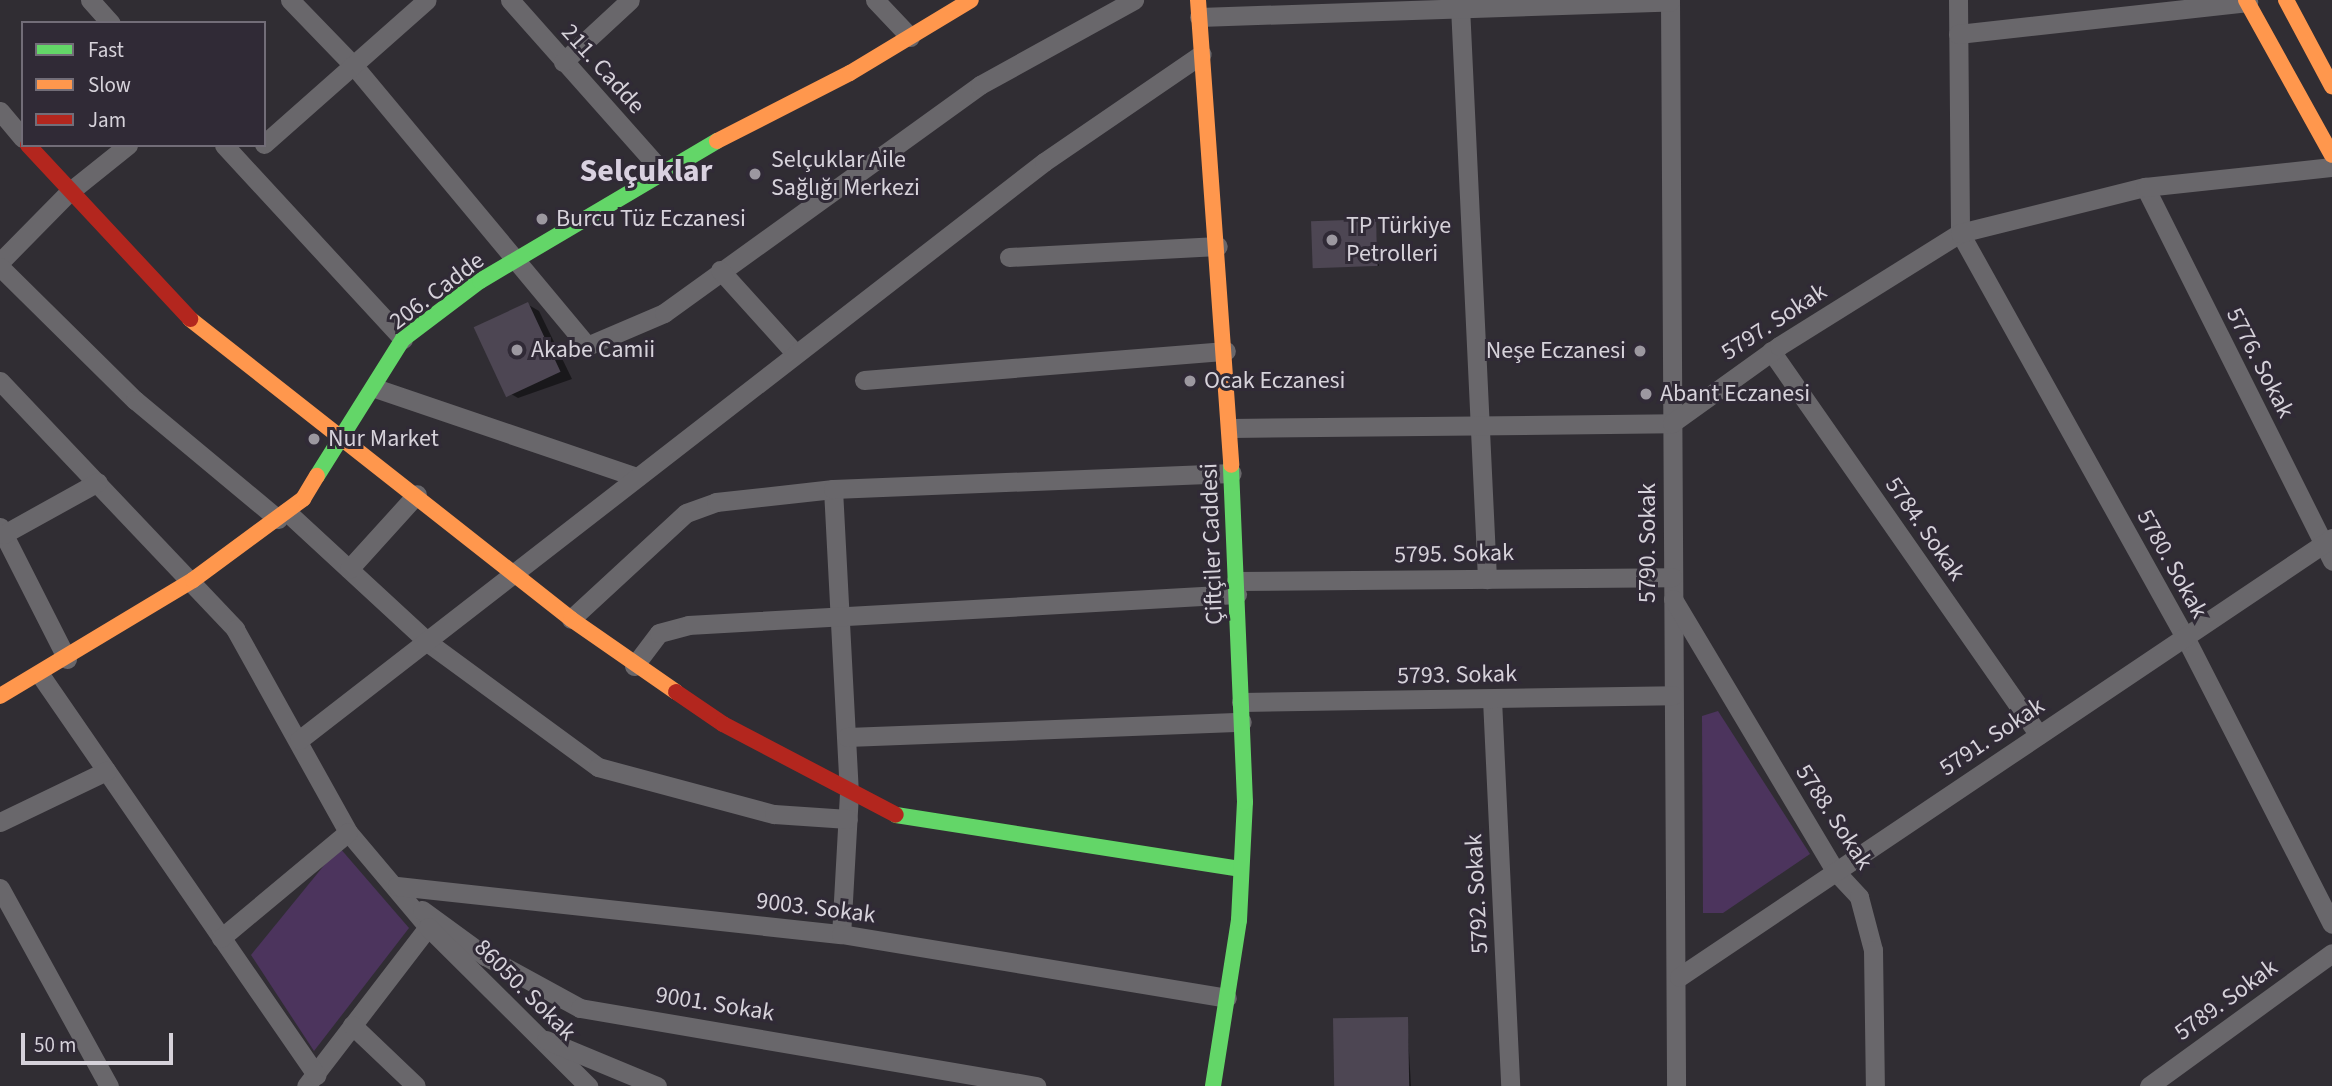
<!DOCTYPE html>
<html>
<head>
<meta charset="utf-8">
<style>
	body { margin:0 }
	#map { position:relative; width:2332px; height:1086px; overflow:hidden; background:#302d33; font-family:"Source Sans 3",sans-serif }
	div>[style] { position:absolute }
	.green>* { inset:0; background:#4c345d }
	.shadow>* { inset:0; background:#0007 }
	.building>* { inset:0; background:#4d4653; transform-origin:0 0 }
	.street>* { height:19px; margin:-9.5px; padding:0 9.5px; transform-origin:9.5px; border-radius:9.5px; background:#69676b }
	.fast>* { height:16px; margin:-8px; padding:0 8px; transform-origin:8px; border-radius:8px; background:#63d668 }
	.slow>* { height:16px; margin:-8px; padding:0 8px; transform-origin:8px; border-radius:8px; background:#ff974d }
	.jam>* { height:16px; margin:-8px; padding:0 8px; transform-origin:8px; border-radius:8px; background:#b3261e }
	.dots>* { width:19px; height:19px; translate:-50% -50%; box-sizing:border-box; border:4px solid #302a36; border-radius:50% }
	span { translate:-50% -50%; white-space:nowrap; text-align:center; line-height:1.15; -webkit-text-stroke:6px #302a36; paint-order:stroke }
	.street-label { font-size:24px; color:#d6d2da }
	.poi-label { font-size:24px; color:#d6d2da }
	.left { translate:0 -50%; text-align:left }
	.right { translate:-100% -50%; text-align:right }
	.district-label { font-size:32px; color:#d9d1e0; font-weight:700 }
	.legend { position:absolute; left:21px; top:21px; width:245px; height:126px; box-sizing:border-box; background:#302a36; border:2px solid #726d78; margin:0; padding:9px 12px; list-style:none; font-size:21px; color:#d6d2da }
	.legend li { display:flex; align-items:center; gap:14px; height:35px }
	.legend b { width:35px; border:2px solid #726d78 }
	.scale { position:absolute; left:21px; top:1033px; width:152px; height:32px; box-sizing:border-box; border:4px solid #d6d2da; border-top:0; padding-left:9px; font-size:21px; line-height:24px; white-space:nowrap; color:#d6d2da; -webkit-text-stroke:5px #302a36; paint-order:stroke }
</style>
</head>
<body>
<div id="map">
	<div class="green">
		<i style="clip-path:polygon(1718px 711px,1810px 854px,1723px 913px,1703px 913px,1702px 716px)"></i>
		<i style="clip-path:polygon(339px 847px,409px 928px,314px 1051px,251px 955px)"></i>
	</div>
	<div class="shadow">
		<i style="clip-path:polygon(1375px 220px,1379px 266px,1315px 267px)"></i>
		<i style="clip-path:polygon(527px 304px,539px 311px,572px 379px,518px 398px,506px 391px)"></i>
		<i style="clip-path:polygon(1407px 1018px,1411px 1086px,1336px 1086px)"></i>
	</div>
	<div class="building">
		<i style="left:1376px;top:219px;width:47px;height:65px;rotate:88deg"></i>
		<i style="left:528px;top:302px;width:77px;height:60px;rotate:65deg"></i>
		<i style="left:1408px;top:1017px;width:69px;height:75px;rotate:89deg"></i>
	</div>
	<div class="street">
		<i style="left:90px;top:0;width:31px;rotate:48deg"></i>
		<i style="left:290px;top:0;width:92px;rotate:45.9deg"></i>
		<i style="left:354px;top:66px;width:364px;rotate:50.2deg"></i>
		<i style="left:587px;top:346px;width:84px;rotate:-23.2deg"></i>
		<i style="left:664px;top:313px;width:390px;rotate:-35.8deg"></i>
		<i style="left:980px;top:85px;width:176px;rotate:-28.9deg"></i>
		<i style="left:510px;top:0;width:227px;rotate:48.4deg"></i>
		<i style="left:875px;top:0;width:51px;rotate:46.6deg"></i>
		<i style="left:1670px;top:0;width:1086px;rotate:89.68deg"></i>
		<i style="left:1958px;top:0;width:233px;rotate:89.5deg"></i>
		<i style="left:1960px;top:233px;width:462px;rotate:60.9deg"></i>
		<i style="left:2185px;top:637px;width:322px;rotate:62.9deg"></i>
		<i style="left:1460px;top:6px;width:574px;rotate:87.3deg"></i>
		<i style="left:1199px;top:17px;width:471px;rotate:-1.9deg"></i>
		<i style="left:1958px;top:34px;width:292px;rotate:-6.3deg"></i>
		<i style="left:563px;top:62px;width:91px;rotate:-42.8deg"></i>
		<i style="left:0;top:111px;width:35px;rotate:50deg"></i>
		<i style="left:264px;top:144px;width:217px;rotate:-41.5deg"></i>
		<i style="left:224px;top:145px;width:264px;rotate:47.3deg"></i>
		<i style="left:2145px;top:187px;width:418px;rotate:63.4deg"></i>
		<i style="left:1009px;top:257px;width:209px;rotate:-3deg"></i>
		<i style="left:0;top:262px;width:97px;rotate:-45.4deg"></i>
		<i style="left:68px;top:193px;width:77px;rotate:-38.7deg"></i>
		<i style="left:0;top:267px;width:190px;rotate:44.6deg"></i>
		<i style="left:135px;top:400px;width:186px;rotate:39.8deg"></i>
		<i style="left:720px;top:270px;width:112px;rotate:47.9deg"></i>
		<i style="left:1771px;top:351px;width:468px;rotate:55.1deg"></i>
		<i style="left:864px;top:380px;width:363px;rotate:-4.6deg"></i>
		<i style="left:0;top:381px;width:342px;rotate:46.5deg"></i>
		<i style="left:235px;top:629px;width:232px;rotate:60.9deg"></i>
		<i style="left:348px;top:832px;width:124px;rotate:49.9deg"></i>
		<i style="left:428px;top:927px;width:200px;rotate:127.5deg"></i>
		<i style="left:375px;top:388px;width:277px;rotate:18.8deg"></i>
		<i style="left:1230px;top:428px;width:442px;rotate:-0.6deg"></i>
		<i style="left:1672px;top:423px;width:132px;rotate:-35.7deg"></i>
		<i style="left:1779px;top:346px;width:213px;rotate:-32deg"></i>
		<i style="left:1960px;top:233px;width:191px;rotate:-14deg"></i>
		<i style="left:2145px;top:187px;width:188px;rotate:-6.1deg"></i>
		<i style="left:833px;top:489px;width:304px;rotate:87deg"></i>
		<i style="left:849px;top:793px;width:141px;rotate:93.2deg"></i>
		<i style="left:287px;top:512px;width:195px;rotate:42.7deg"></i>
		<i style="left:430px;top:644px;width:208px;rotate:36.2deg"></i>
		<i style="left:598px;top:767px;width:182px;rotate:15deg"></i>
		<i style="left:774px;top:814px;width:74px;rotate:3.9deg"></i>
		<i style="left:0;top:527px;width:148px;rotate:63.1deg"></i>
		<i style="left:4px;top:534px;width:107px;rotate:-29deg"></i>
		<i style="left:349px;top:569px;width:101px;rotate:-47.8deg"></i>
		<i style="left:1236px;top:581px;width:436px;rotate:-0.5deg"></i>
		<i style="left:1673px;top:599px;width:318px;rotate:59.2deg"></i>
		<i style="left:1836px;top:872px;width:34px;rotate:47deg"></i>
		<i style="left:1859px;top:897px;width:55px;rotate:75.2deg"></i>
		<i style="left:1873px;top:950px;width:136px;rotate:89.2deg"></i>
		<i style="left:571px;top:619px;width:156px;rotate:-42.7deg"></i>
		<i style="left:686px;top:513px;width:32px;rotate:-20deg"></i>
		<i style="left:716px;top:502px;width:118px;rotate:-6.3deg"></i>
		<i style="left:833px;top:489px;width:399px;rotate:-2.3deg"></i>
		<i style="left:634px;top:666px;width:41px;rotate:-52.9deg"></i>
		<i style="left:659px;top:633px;width:30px;rotate:-15deg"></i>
		<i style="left:688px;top:625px;width:550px;rotate:-3.23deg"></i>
		<i style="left:41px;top:676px;width:485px;rotate:55.4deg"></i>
		<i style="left:1492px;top:699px;width:387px;rotate:87.3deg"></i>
		<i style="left:1241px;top:702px;width:432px;rotate:-0.9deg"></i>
		<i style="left:847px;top:737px;width:395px;rotate:-2.2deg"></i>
		<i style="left:299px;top:740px;width:943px;rotate:-37.81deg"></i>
		<i style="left:1044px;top:162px;width:191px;rotate:-34.4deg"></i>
		<i style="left:0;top:822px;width:118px;rotate:-25.7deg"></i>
		<i style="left:397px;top:886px;width:447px;rotate:6.2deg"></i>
		<i style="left:841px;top:934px;width:391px;rotate:9.4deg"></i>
		<i style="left:0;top:888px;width:226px;rotate:61.2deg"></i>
		<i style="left:422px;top:910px;width:78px;rotate:36.1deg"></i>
		<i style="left:485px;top:956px;width:108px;rotate:28.7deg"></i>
		<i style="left:580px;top:1008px;width:463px;rotate:9.7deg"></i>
		<i style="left:428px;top:927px;width:226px;rotate:44.8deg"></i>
		<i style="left:221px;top:938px;width:165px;rotate:-39.8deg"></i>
		<i style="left:1679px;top:977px;width:787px;rotate:-33.91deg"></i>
		<i style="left:352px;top:1025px;width:88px;rotate:43.6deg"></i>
		<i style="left:546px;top:1040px;width:120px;rotate:22.5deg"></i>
		<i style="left:2149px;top:1086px;width:226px;rotate:-36deg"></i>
	</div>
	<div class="fast">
		<i style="left:317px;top:476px;width:162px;rotate:-57.9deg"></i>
		<i style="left:403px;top:339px;width:96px;rotate:-37deg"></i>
		<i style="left:480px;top:281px;width:275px;rotate:-30.6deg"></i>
		<i style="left:896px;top:815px;width:348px;rotate:8.9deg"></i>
		<i style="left:1213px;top:1086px;width:168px;rotate:-81.1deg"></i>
		<i style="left:1239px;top:920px;width:118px;rotate:-87.1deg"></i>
		<i style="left:1245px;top:802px;width:337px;rotate:-92.4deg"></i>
	</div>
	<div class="slow">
		<i style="left:1198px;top:0;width:466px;rotate:85.9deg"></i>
		<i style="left:2246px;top:0;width:177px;rotate:61deg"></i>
		<i style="left:2286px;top:0;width:98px;rotate:61.9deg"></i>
		<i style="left:717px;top:141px;width:149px;rotate:-27.1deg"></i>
		<i style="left:850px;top:73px;width:141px;rotate:-31.1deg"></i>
		<i style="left:190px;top:319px;width:485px;rotate:38.2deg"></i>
		<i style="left:571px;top:619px;width:128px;rotate:34.8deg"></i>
		<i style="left:0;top:696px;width:225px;rotate:-31deg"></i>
		<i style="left:193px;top:580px;width:137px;rotate:-36.4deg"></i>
		<i style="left:303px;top:499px;width:27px;rotate:-59deg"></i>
	</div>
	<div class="jam">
		<i style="left:28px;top:145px;width:238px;rotate:47deg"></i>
		<i style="left:676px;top:692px;width:57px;rotate:34.2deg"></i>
		<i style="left:723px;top:724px;width:195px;rotate:27.7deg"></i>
	</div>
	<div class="dots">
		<i style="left:755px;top:174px;background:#9c98a0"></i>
		<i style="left:542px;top:219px;background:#9c98a0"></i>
		<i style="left:1332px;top:240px;background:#9c98a0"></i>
		<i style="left:517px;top:350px;background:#9c98a0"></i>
		<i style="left:1640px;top:351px;background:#9c98a0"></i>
		<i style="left:1190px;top:381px;background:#9c98a0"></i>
		<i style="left:1646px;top:394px;background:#9c98a0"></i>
		<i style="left:314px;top:439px;background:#9c98a0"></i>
	</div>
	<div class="street-label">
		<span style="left:603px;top:69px;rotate:48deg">211. Cadde</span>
		<span style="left:437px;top:291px;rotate:-37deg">206. Cadde</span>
		<span style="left:1774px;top:322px;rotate:-33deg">5797. Sokak</span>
		<span style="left:2260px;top:363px;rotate:63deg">5776. Sokak</span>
		<span style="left:1925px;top:529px;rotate:55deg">5784. Sokak</span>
		<span style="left:1648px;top:543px;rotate:-90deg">5790. Sokak</span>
		<span style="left:1212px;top:544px;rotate:-92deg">Çiftçiler Caddesi</span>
		<span style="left:1454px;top:554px;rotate:-1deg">5795. Sokak</span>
		<span style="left:2172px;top:564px;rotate:61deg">5780. Sokak</span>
		<span style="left:1457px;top:675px;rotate:-1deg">5793. Sokak</span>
		<span style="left:1992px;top:737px;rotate:-34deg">5791. Sokak</span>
		<span style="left:1834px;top:817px;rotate:57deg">5788. Sokak</span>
		<span style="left:1477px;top:894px;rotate:-93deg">5792. Sokak</span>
		<span style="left:816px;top:908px;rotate:7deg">9003. Sokak</span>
		<span style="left:525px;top:990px;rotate:45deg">86050. Sokak</span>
		<span style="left:2226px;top:1000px;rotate:-36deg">5789. Sokak</span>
		<span style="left:715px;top:1004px;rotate:9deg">9001. Sokak</span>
	</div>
	<div class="poi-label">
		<span class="left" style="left:771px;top:174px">Selçuklar Aile<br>Sağlığı Merkezi</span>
		<span class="left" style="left:556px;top:219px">Burcu Tüz Eczanesi</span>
		<span class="left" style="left:1346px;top:240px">TP Türkiye<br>Petrolleri</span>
		<span class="left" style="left:531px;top:350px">Akabe Camii</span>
		<span class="right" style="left:1626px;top:351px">Neşe Eczanesi</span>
		<span class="left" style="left:1204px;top:381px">Ocak Eczanesi</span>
		<span class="left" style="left:1660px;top:394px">Abant Eczanesi</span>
		<span class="left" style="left:328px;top:439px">Nur Market</span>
	</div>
	<div class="district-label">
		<span style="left:646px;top:171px">Selçuklar</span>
	</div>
	<ul class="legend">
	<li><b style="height:9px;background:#63d668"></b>Fast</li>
	<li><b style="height:9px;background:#ff974d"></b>Slow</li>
	<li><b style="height:9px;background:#b3261e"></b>Jam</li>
	</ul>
	<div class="scale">50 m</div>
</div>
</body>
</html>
